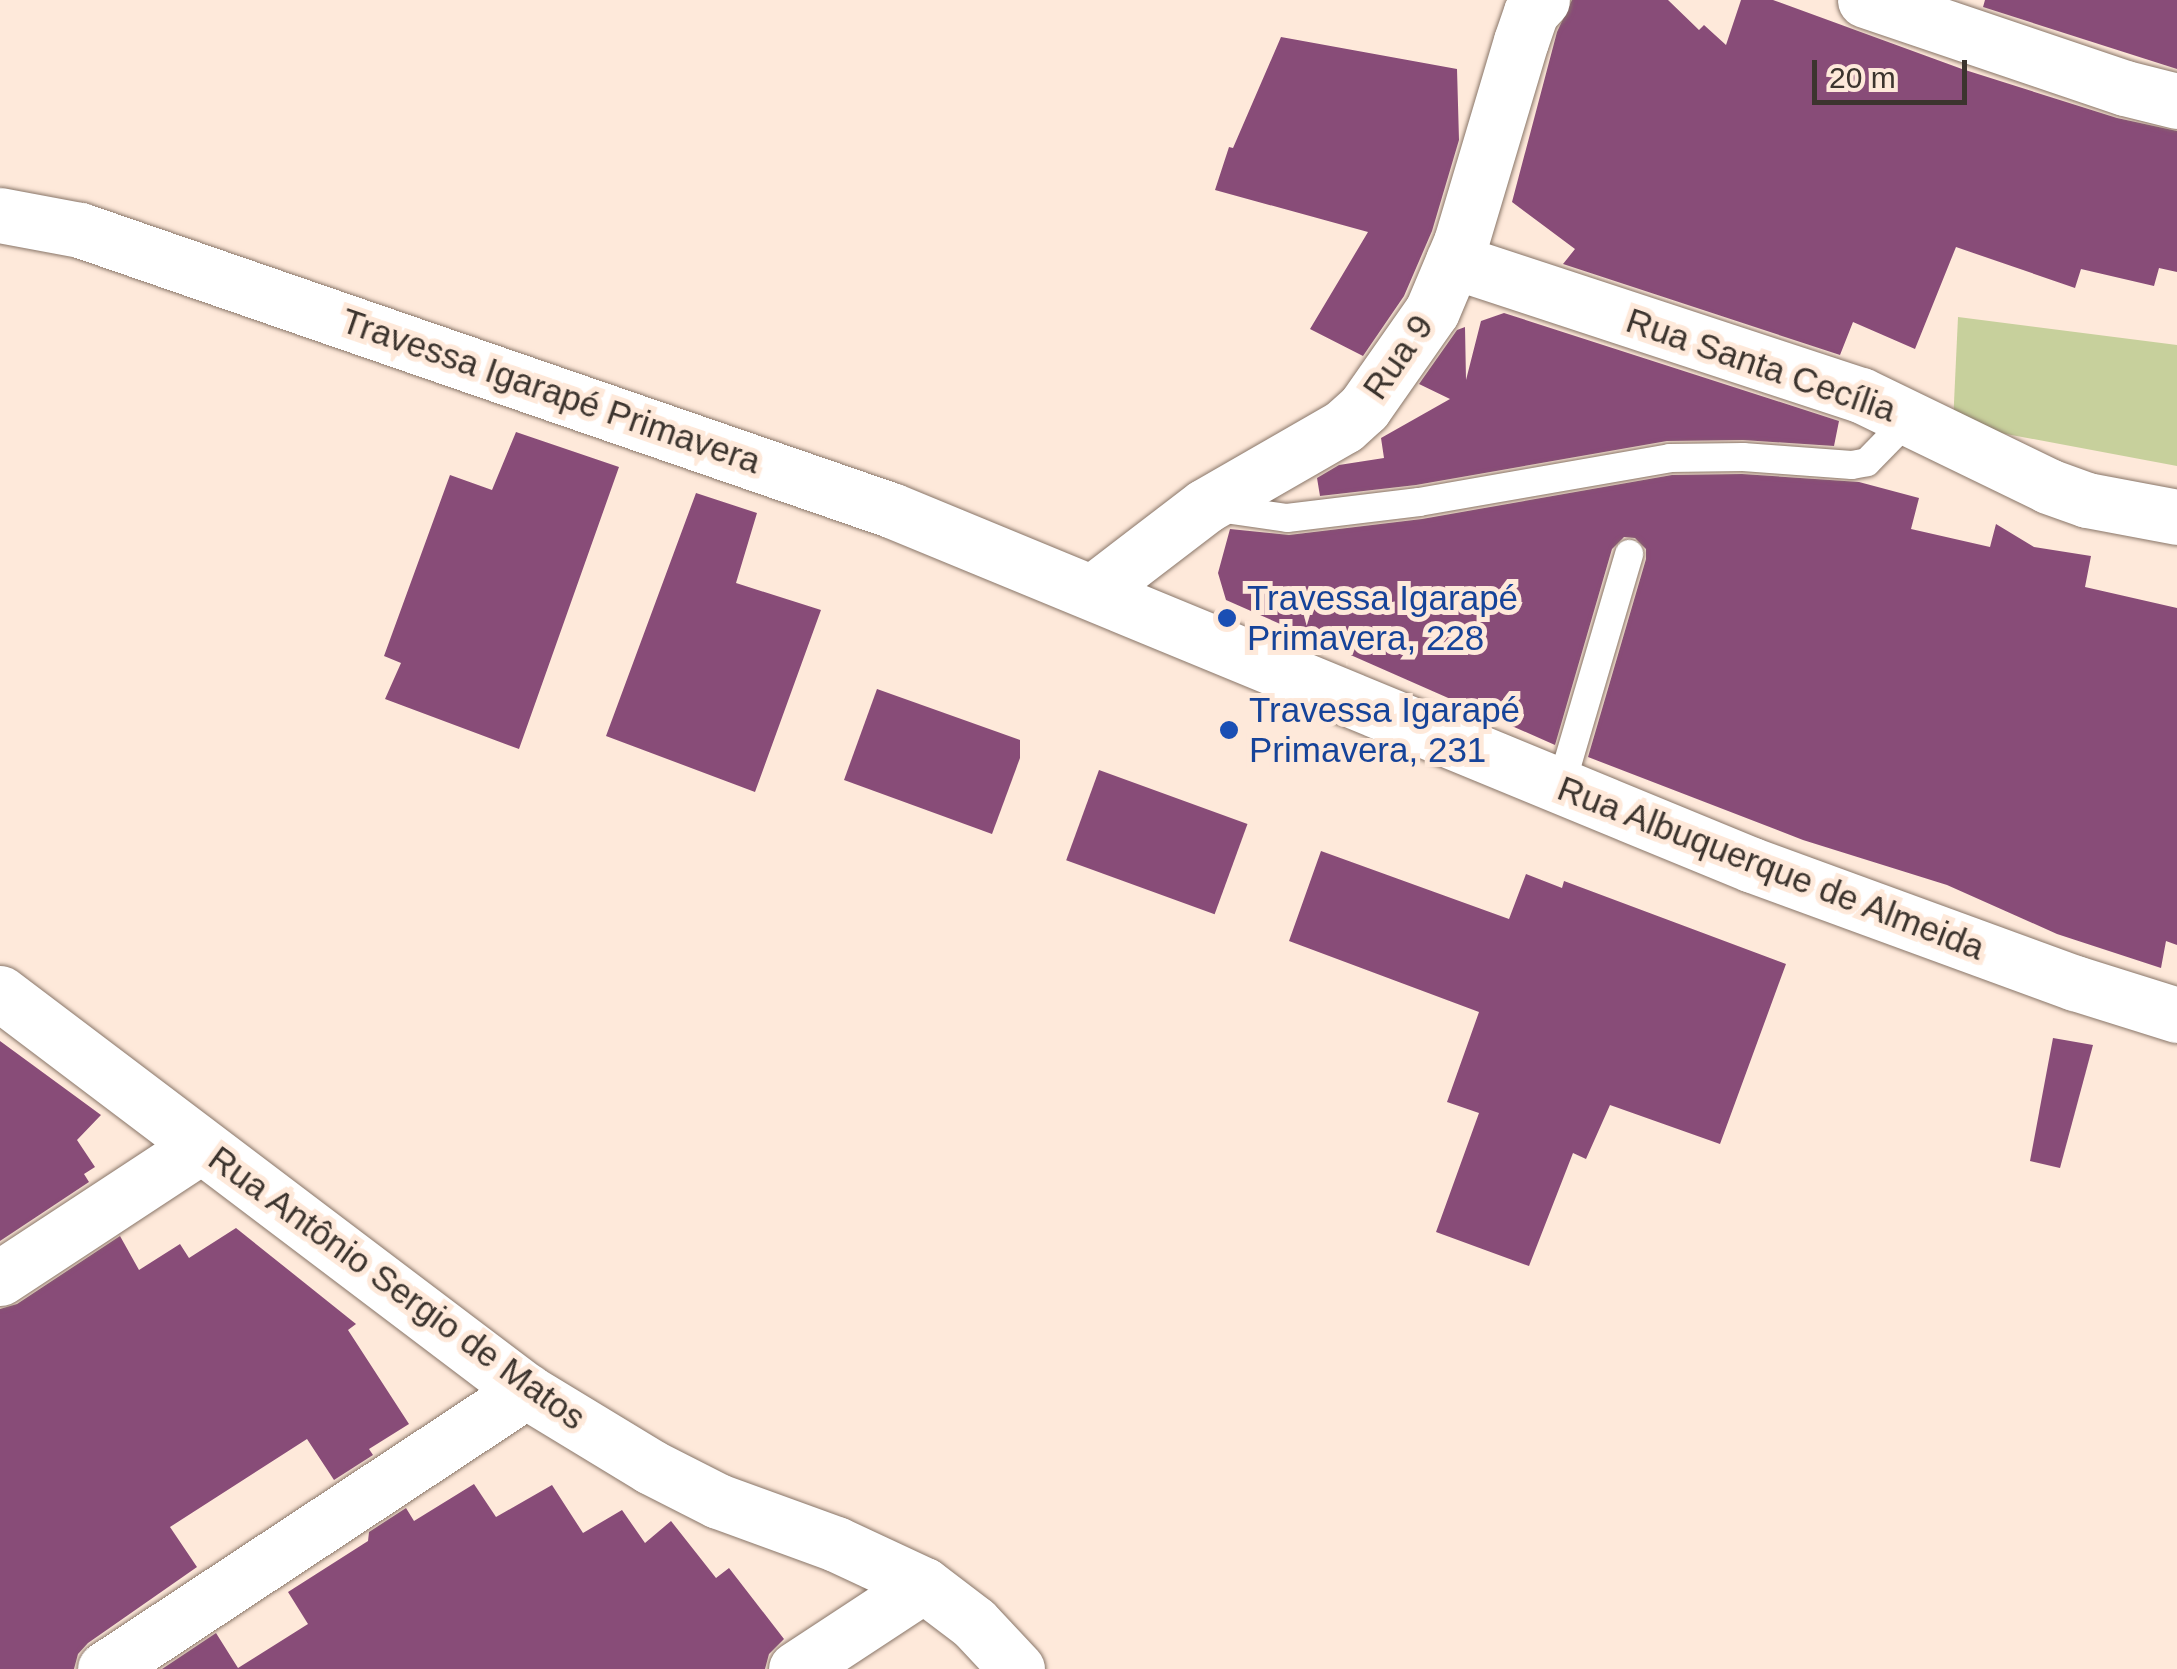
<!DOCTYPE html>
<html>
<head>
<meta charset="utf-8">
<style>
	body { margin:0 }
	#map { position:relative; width:2177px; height:1669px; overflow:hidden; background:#fee9da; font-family:Arial,sans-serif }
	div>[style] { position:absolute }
	.green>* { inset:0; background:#c7d09c }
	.building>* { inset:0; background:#884c78; transform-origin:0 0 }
	.roads { filter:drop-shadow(0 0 2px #887568) drop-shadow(0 0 2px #887568) }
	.lane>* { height:28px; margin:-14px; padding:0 14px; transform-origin:14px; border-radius:14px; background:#fff }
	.street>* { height:55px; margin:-27.5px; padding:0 27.5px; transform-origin:27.5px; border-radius:27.5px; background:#fff }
	.dots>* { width:28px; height:28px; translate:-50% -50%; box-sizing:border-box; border:5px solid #fee9da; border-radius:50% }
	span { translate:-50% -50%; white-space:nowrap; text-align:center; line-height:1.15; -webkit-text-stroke:10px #fee9da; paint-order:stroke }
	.street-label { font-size:35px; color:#3c342e }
	.transit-label { font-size:35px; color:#164399 }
	.left { translate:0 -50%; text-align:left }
	.scale { position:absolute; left:1812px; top:60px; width:155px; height:45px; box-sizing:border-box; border:5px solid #3c342e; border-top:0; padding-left:12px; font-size:30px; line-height:35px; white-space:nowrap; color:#3c342e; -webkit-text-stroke:8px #fee9da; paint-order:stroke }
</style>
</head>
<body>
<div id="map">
	<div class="green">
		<i style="clip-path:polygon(1958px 317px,2177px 345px,2177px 466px,1953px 424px)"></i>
	</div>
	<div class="building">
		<i style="clip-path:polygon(1572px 0,1668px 0,1699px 30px,1704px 25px,1726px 45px,1741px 0,1773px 0,1962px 69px,2117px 118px,2177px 131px,2177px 272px,2159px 268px,2154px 286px,2081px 269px,2075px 288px,1956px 247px,1915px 349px,1853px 322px,1840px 355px,1563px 264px,1575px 249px,1512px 202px,1557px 32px)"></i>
		<i style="clip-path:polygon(1985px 0,2177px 0,2177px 69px,1983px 7px)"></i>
		<i style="clip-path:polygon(1281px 37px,1457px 69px,1459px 140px,1432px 231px,1404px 296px,1363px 356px,1310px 329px,1368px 232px,1215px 190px,1229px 147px,1233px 148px)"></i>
		<i style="clip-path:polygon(1504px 313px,1839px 421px,1834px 446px,1743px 440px,1667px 441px,1416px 485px,1320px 496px,1317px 478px,1339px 465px,1384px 458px,1381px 438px,1450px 399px,1419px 384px,1457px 330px,1465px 327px,1466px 380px,1481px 321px)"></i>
		<i style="clip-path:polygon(516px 432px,619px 467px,519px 749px,385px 699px,401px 663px,384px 656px,450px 475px,492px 490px)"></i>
		<i style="clip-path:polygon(1742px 474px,1859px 482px,1919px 498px,1911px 529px,1990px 547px,1996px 524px,2034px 547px,2091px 556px,2085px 587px,2177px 608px,2177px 945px,2166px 941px,2161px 968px,2057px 934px,1947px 885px,1803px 840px,1588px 757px,1646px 559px,1646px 549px,1635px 538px,1624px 537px,1612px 549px,1555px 745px,1226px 600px,1218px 573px,1230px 529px,1289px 535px,1422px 519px,1672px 475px)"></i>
		<i style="clip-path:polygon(696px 493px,757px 513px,736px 583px,821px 610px,755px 792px,606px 736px)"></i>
		<i style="clip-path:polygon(877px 689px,1020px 740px,1020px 758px,992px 834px,844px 780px)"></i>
		<i style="left:1099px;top:770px;width:158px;height:96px;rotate:20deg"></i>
		<i style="clip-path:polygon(1321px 851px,1509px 919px,1526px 874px,1562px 888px,1564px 881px,1786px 964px,1720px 1144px,1610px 1105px,1586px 1159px,1573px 1153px,1529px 1266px,1436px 1232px,1479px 1113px,1447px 1102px,1479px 1012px,1289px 941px)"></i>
		<i style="clip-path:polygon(2053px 1038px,2093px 1045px,2060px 1168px,2030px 1161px)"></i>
		<i style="clip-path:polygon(0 1041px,101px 1115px,77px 1140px,95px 1167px,84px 1174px,89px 1182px,0 1241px)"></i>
		<i style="clip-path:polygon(236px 1228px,356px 1324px,348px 1330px,409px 1424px,369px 1449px,373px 1455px,334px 1480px,307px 1439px,170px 1527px,197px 1567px,88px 1643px,78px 1654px,74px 1669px,0 1669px,0 1309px,17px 1304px,120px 1236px,139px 1270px,180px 1244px,189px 1258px)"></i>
		<i style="clip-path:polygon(474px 1484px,496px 1517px,552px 1485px,583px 1533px,622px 1510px,645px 1543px,671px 1521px,716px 1578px,729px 1568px,784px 1639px,769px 1654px,765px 1669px,162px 1669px,216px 1633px,238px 1668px,308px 1624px,288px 1592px,368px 1541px,369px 1532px,406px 1508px,414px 1521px)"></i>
	</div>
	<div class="roads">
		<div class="lane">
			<i style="left:1211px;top:507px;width:77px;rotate:8.2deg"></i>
			<i style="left:1287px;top:518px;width:133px;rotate:-6.9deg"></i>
			<i style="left:1419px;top:502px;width:255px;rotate:-9.9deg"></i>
			<i style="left:1670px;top:458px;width:73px;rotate:-0.8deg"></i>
			<i style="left:1743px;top:457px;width:109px;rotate:4.2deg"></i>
			<i style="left:1852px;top:465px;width:15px;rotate:-11deg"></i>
			<i style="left:1867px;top:462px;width:62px;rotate:-45.7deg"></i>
			<i style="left:1560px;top:789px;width:245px;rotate:-73.6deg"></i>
		</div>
		<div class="street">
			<i style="left:1865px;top:0;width:274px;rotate:18.7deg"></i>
			<i style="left:2125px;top:88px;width:54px;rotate:14deg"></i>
			<i style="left:0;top:215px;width:81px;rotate:10.6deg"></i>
			<i style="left:80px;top:230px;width:858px;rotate:19.05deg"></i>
			<i style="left:891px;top:510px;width:931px;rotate:22.41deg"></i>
			<i style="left:1752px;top:865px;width:344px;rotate:20.1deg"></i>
			<i style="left:2075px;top:983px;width:107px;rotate:17.4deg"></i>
			<i style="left:1453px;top:261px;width:429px;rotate:18.2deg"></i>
			<i style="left:1861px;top:395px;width:208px;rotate:25.9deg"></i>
			<i style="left:2048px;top:486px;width:41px;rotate:19.7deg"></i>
			<i style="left:2087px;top:500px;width:92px;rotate:10.7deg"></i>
			<i style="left:1094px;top:591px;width:140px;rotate:-37.4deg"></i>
			<i style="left:1205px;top:506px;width:160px;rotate:-29.9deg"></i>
			<i style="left:1344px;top:426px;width:27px;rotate:-42deg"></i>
			<i style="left:1364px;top:408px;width:118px;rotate:-55deg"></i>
			<i style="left:1432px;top:311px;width:75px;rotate:-67.2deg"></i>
			<i style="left:1461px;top:242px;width:210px;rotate:-73.4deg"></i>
			<i style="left:1521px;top:41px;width:31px;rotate:-71deg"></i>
			<i style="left:1531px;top:12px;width:16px;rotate:-47deg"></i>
			<i style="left:0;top:993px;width:660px;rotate:37.11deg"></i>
			<i style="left:526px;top:1391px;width:146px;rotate:31.3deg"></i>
			<i style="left:651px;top:1467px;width:75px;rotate:26.9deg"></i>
			<i style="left:718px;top:1501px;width:126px;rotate:20deg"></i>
			<i style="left:836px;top:1544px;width:97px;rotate:25deg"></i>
			<i style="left:924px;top:1585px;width:63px;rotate:37.2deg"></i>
			<i style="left:974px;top:1623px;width:63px;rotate:46.9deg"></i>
			<i style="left:0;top:1278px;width:240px;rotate:-33.3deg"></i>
			<i style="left:105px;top:1669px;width:505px;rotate:-33.44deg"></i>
			<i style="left:796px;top:1669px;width:153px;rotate:-33.3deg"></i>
		</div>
	</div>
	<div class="dots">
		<i style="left:1227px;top:618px;background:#1a4fb4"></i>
		<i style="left:1229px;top:730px;background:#1a4fb4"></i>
	</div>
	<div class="street-label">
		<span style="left:1398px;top:357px;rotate:-55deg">Rua 9</span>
		<span style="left:1761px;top:365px;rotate:19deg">Rua Santa Cecília</span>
		<span style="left:551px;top:391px;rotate:19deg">Travessa Igarapé Primavera</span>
		<span style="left:1771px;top:868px;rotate:21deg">Rua Albuquerque de Almeida</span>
		<span style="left:397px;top:1288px;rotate:36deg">Rua Antônio Sergio de Matos</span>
	</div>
	<div class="transit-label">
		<span class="left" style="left:1247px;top:618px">Travessa Igarapé<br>Primavera, 228</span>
		<span class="left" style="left:1249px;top:730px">Travessa Igarapé<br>Primavera, 231</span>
	</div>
	<div class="scale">20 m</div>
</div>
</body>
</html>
